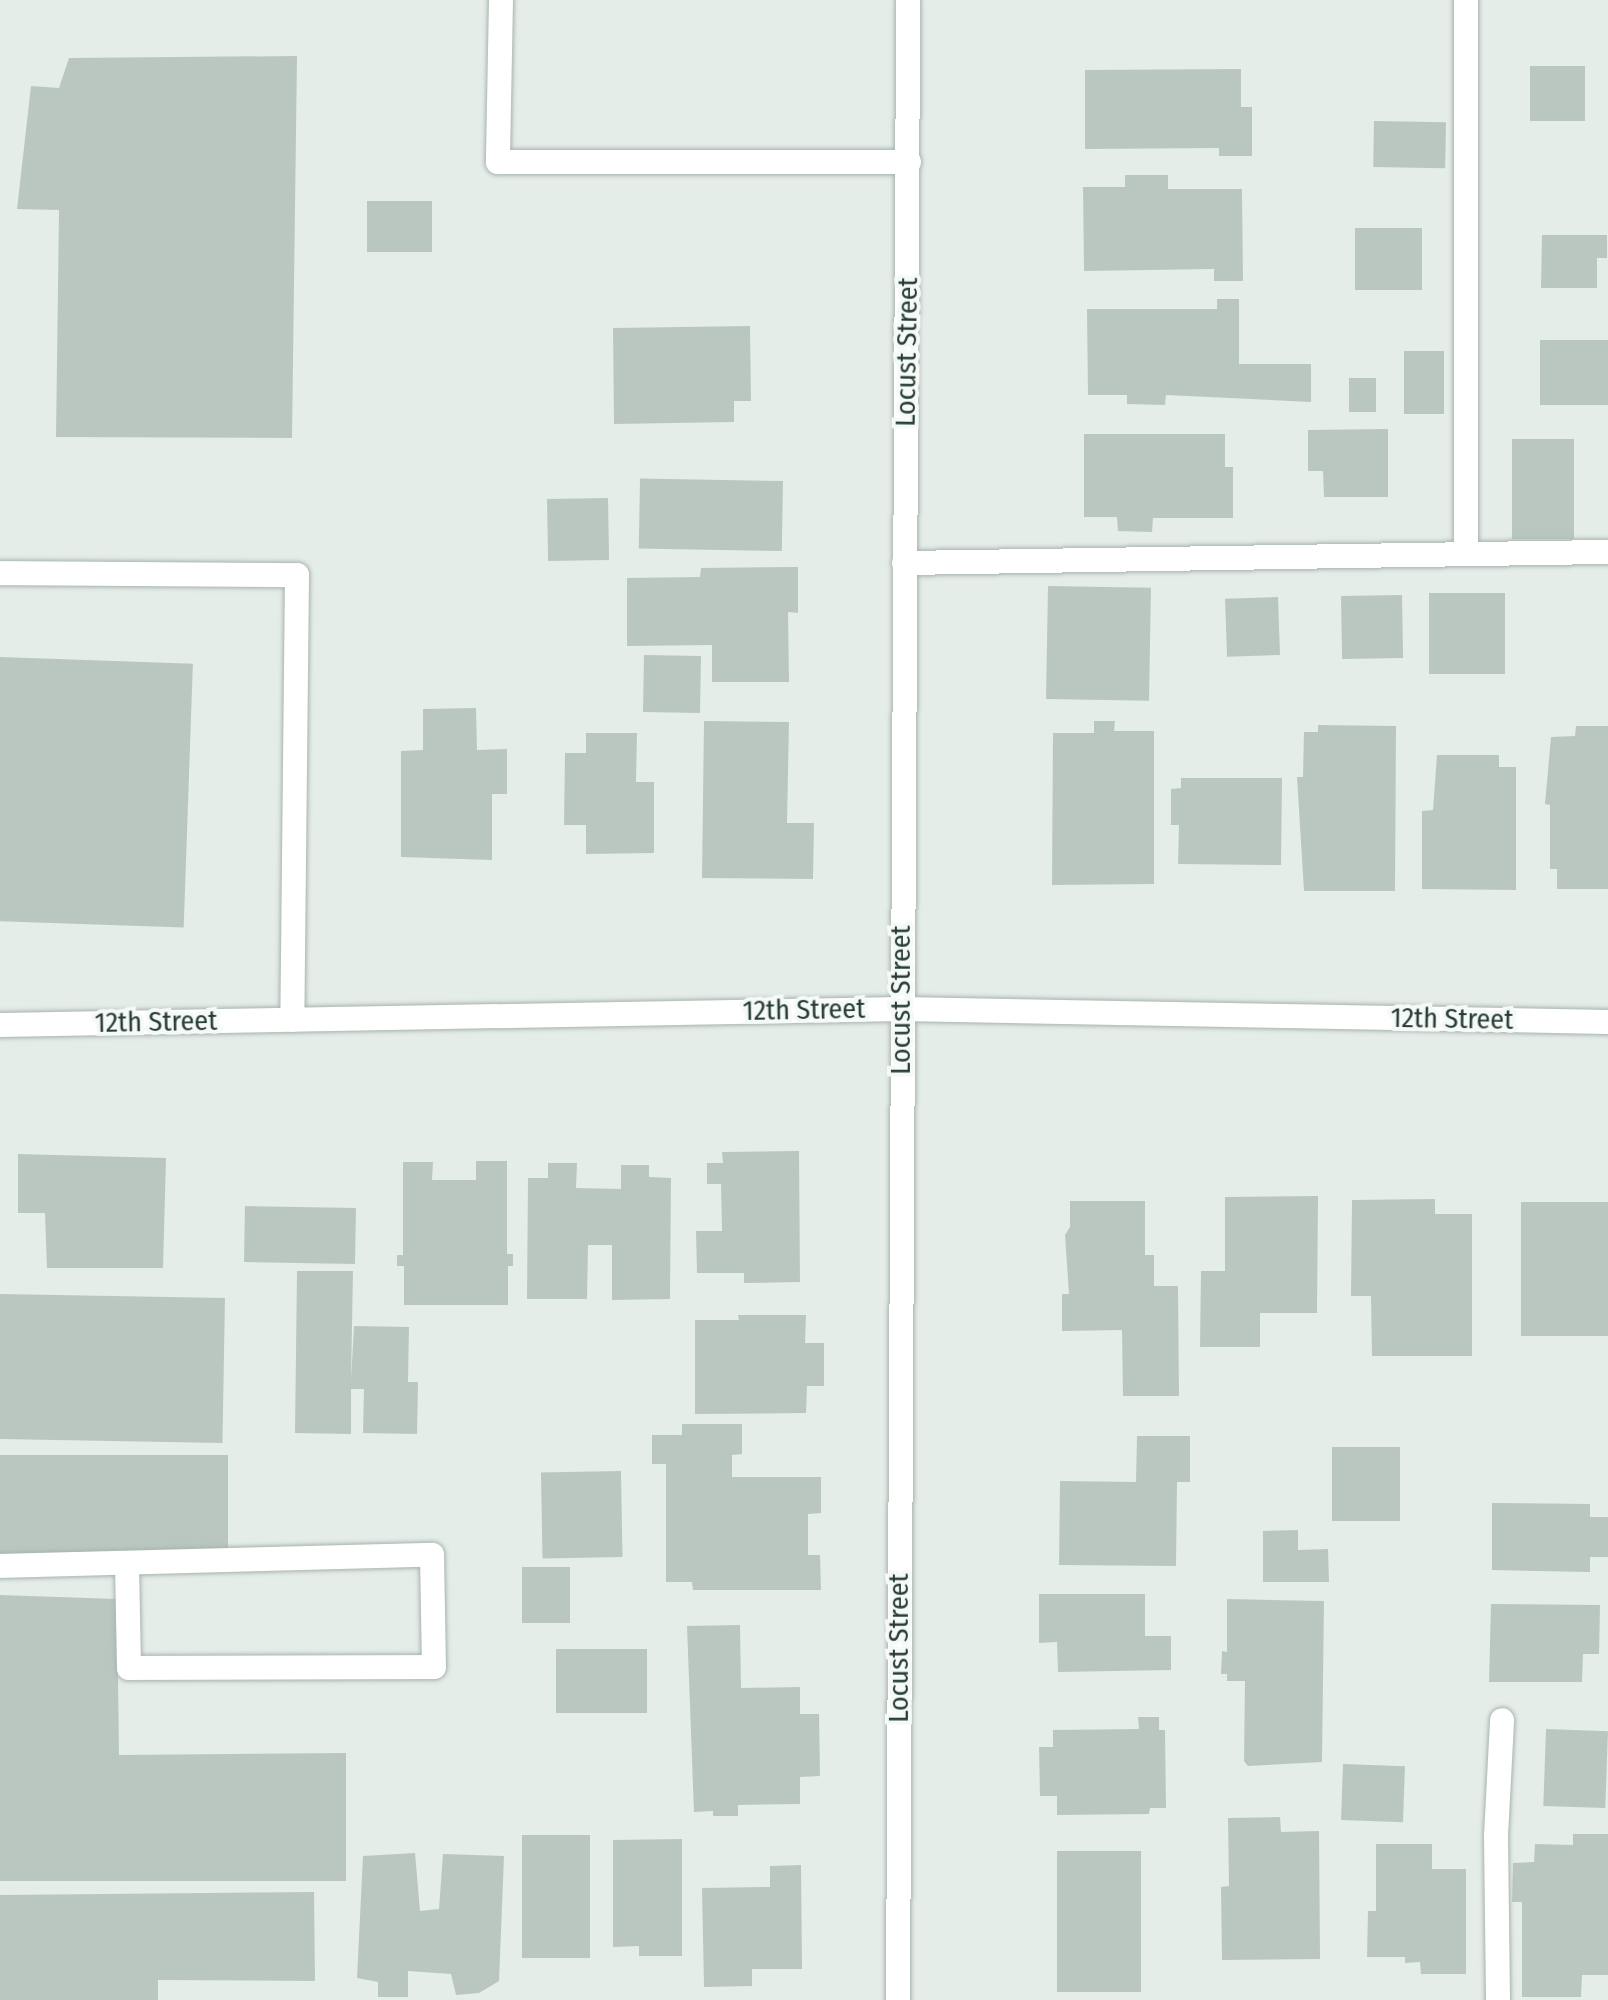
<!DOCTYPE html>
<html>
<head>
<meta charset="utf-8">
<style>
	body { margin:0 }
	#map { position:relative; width:1608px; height:2000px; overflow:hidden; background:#e5ede8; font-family:"Fira Sans Condensed",sans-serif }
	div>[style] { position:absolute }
	.building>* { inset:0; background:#bac7c1; transform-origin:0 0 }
	.roads { filter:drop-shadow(0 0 2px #a8b4ae) drop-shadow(0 0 2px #a8b4ae) }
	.lane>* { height:24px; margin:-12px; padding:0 12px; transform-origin:12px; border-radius:12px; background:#fff }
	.street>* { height:24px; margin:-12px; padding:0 12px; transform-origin:12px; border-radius:12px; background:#fff }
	span { translate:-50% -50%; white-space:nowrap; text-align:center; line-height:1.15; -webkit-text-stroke:8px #f5f9f7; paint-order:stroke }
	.street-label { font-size:28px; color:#263c34 }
</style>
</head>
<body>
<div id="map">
	<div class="building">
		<i style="clip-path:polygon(297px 56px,292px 438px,56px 437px,59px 210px,17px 209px,31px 86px,59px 88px,69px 58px)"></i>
		<i style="left:1585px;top:66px;width:55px;height:55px;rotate:90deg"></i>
		<i style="clip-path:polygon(1241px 69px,1241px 107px,1252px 107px,1252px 156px,1219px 156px,1219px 148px,1085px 149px,1085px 70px)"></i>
		<i style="left:1374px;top:121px;width:72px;height:46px;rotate:1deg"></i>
		<i style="clip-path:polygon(1125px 175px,1168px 175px,1168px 189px,1242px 189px,1243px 281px,1214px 281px,1214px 269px,1084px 271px,1083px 187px,1125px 187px)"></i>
		<i style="left:432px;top:201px;width:51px;height:65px;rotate:90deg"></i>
		<i style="left:1422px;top:228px;width:62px;height:67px;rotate:90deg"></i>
		<i style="clip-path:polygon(1542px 235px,1607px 235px,1607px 258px,1597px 258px,1597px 288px,1541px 288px)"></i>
		<i style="clip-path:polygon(1217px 299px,1239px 299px,1239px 364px,1311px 364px,1311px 402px,1166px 395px,1165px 405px,1127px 404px,1127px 395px,1088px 395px,1087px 309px,1217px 309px)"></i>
		<i style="clip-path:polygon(750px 326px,751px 401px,734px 401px,734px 422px,614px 424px,613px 328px)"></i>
		<i style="left:1608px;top:340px;width:65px;height:68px;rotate:90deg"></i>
		<i style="left:1404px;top:351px;width:40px;height:63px"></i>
		<i style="left:1349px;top:378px;width:27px;height:34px"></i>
		<i style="clip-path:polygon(1388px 429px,1388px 497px,1324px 497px,1323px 471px,1308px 471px,1308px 430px)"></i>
		<i style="clip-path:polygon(1084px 434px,1225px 434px,1225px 467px,1233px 467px,1233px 518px,1153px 518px,1152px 532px,1118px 531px,1117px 517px,1084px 517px)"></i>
		<i style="left:1512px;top:439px;width:62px;height:100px"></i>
		<i style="left:783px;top:481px;width:70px;height:143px;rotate:91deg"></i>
		<i style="left:608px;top:498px;width:62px;height:61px;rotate:89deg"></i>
		<i style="clip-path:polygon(798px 567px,798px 613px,788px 612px,789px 682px,712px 682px,712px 645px,627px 646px,627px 578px,700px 577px,701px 568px)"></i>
		<i style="left:1048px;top:586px;width:103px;height:113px;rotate:1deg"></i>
		<i style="left:1429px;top:593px;width:76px;height:81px"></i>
		<i style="left:1402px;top:595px;width:63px;height:61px;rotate:89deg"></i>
		<i style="left:1278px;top:597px;width:58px;height:53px;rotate:88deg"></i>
		<i style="left:701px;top:656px;width:57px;height:57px;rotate:91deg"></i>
		<i style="left:0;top:657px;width:193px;height:264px;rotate:2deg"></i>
		<i style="clip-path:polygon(476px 708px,477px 750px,507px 749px,507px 794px,492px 794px,492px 860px,401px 857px,401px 751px,423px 750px,423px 709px)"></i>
		<i style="clip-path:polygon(704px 721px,789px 722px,787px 823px,814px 823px,813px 879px,702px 878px)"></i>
		<i style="clip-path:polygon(1094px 721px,1115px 721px,1114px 731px,1154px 731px,1154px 884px,1052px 885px,1053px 733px,1094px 733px)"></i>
		<i style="clip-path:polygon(1318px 725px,1396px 726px,1395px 891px,1304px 891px,1297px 777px,1303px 777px,1304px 732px,1318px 732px)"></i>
		<i style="clip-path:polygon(1576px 726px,1608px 726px,1608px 889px,1557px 889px,1557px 869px,1550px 869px,1550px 805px,1545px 804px,1551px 737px,1575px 736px)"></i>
		<i style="clip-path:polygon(586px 733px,637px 733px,636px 782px,654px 782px,654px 853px,586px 854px,586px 825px,564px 825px,565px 753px,586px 753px)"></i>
		<i style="clip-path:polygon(1437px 755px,1499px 755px,1499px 767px,1516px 767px,1516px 890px,1422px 889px,1422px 811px,1433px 810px)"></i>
		<i style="clip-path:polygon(1181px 778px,1282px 778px,1281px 865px,1178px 864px,1179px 825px,1171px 825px,1171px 789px,1181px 788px)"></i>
		<i style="clip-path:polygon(799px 1151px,800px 1282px,744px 1283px,744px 1273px,697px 1273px,696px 1231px,722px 1231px,721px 1184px,707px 1184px,707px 1163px,723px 1163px,722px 1152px)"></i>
		<i style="clip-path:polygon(18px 1154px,166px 1158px,163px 1268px,47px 1268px,45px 1213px,18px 1213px)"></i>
		<i style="clip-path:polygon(476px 1161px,507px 1161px,507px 1254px,513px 1254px,513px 1266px,508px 1266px,508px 1305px,404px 1305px,404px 1266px,397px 1266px,397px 1255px,403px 1255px,403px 1162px,433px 1162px,432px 1180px,476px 1180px)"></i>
		<i style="clip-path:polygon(548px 1163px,577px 1163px,576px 1188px,621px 1189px,621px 1165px,649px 1165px,649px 1177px,671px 1178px,670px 1299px,612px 1300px,612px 1245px,588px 1245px,587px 1299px,527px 1299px,528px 1178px,548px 1178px)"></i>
		<i style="clip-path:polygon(1318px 1196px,1317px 1313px,1260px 1313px,1260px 1347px,1200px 1347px,1201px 1271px,1225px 1271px,1225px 1197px)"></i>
		<i style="clip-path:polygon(1435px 1199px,1435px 1214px,1472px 1214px,1472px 1356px,1372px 1356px,1371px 1296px,1351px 1296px,1352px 1200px)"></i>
		<i style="clip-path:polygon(1070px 1201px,1145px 1201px,1145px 1255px,1154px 1255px,1154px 1286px,1178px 1286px,1179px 1396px,1123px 1396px,1122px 1330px,1062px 1331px,1062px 1294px,1069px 1294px,1065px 1235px,1070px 1227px)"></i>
		<i style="left:1521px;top:1202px;width:87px;height:134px"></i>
		<i style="left:245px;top:1206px;width:111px;height:56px;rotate:1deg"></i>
		<i style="clip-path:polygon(297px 1271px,353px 1271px,351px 1380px,354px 1326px,409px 1327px,408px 1382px,418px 1382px,417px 1434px,363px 1433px,364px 1389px,351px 1389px,351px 1434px,295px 1433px)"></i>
		<i style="left:0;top:1294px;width:225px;height:145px;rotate:1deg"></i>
		<i style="clip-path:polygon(738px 1315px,806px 1315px,805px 1343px,824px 1343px,824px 1386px,807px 1386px,806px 1413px,695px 1414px,695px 1320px,739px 1320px)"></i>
		<i style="clip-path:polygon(682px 1424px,742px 1424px,742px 1454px,732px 1455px,732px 1477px,821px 1477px,821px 1513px,808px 1514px,808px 1555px,820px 1555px,821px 1590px,693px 1590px,692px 1582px,666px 1582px,666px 1464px,652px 1464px,652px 1435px,682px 1435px)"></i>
		<i style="clip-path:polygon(1137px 1436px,1190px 1436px,1190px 1482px,1177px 1482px,1176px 1566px,1059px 1565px,1060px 1481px,1136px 1482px)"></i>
		<i style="left:1332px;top:1447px;width:68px;height:74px"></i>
		<i style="left:0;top:1455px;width:228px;height:99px"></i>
		<i style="left:621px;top:1471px;width:86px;height:80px;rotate:89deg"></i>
		<i style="clip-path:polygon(1492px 1503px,1590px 1504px,1590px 1517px,1608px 1517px,1608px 1557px,1590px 1557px,1590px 1572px,1492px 1570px)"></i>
		<i style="clip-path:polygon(1298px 1530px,1298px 1550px,1328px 1549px,1329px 1582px,1263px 1582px,1263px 1531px)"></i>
		<i style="left:522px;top:1567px;width:48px;height:56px"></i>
		<i style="clip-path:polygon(1039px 1594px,1145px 1594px,1145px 1636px,1171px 1636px,1171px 1670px,1058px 1672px,1057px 1642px,1039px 1643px)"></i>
		<i style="clip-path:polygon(0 1595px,117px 1599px,119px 1755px,346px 1753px,346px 1881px,0 1881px)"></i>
		<i style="clip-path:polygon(1227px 1599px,1324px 1601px,1322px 1762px,1248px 1766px,1244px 1761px,1245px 1681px,1227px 1681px,1227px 1674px,1221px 1674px,1222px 1651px,1227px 1652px)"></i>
		<i style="clip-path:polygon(1491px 1604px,1600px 1605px,1599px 1654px,1583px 1654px,1582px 1682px,1489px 1682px)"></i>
		<i style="clip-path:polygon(740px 1625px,741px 1688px,800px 1687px,800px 1714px,819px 1714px,820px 1776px,800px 1777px,800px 1804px,738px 1805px,738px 1816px,713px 1816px,713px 1811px,694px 1812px,687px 1626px)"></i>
		<i style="left:647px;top:1649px;width:64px;height:91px;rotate:90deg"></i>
		<i style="clip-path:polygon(1138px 1717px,1159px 1717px,1159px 1730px,1165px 1730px,1166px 1808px,1150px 1808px,1149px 1814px,1057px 1815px,1057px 1796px,1040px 1796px,1039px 1747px,1053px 1747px,1053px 1730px,1139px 1729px)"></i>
		<i style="left:1546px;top:1729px;width:62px;height:77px;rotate:2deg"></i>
		<i style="left:1343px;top:1764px;width:62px;height:56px;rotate:2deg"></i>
		<i style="clip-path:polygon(1280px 1817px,1281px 1832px,1319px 1831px,1320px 1959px,1222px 1960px,1221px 1887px,1229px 1886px,1228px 1818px)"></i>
		<i style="clip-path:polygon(1573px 1834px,1608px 1834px,1608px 1975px,1582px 1975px,1581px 1997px,1522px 1997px,1522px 1902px,1512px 1902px,1513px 1863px,1534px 1862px,1535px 1844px,1573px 1845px)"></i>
		<i style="left:522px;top:1835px;width:68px;height:123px"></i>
		<i style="clip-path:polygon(682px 1839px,682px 1956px,639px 1956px,639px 1946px,613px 1947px,613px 1840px)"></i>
		<i style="clip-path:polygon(1376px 1844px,1432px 1844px,1432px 1869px,1466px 1869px,1466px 1974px,1421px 1974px,1420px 1962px,1405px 1963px,1405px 1957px,1367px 1957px,1368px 1911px,1376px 1911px)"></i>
		<i style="left:1141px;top:1851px;width:141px;height:84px;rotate:90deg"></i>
		<i style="clip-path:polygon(415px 1853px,420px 1911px,439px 1909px,443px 1854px,504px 1856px,499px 1981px,479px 1993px,456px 1995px,451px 1974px,408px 1971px,408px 1997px,378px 1997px,378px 1982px,357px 1978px,363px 1856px)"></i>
		<i style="clip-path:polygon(801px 1865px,802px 1969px,752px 1969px,752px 1986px,704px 1987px,702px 1888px,770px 1887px,770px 1866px)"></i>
		<i style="clip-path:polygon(314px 1892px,315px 1981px,158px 1980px,158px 2000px,0 2000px,0 1895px)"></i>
	</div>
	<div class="roads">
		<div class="lane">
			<i style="left:501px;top:0;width:162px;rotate:91.1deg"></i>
			<i style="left:498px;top:162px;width:411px"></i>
			<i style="left:1466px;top:0;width:552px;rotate:90deg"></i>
			<i style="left:904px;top:563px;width:704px;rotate:-0.9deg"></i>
			<i style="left:0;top:573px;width:297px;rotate:0.4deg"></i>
			<i style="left:297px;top:575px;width:445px;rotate:90.6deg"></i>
			<i style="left:0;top:1566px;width:432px;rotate:-1.5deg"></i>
			<i style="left:432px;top:1555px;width:112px;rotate:89deg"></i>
			<i style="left:434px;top:1667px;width:305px;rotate:179.8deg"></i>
			<i style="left:129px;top:1668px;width:104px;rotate:-91.1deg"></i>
			<i style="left:1498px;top:2000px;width:164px;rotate:-90.7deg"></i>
			<i style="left:1496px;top:1836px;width:116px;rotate:-87deg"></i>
		</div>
		<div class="street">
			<i style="left:0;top:1025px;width:901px;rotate:-1.02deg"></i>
			<i style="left:901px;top:1009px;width:707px;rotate:1.05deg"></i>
			<i style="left:898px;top:2000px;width:2000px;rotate:-89.71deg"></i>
		</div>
	</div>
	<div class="street-label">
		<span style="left:907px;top:352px;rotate:-89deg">Locust Street</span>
		<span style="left:901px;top:1000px;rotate:-90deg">Locust Street</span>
		<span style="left:804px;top:1010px;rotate:-1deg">12th Street</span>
		<span style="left:1452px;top:1019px;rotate:1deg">12th Street</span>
		<span style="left:156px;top:1022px;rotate:-1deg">12th Street</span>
		<span style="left:899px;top:1648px;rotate:-90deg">Locust Street</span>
	</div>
</div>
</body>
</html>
